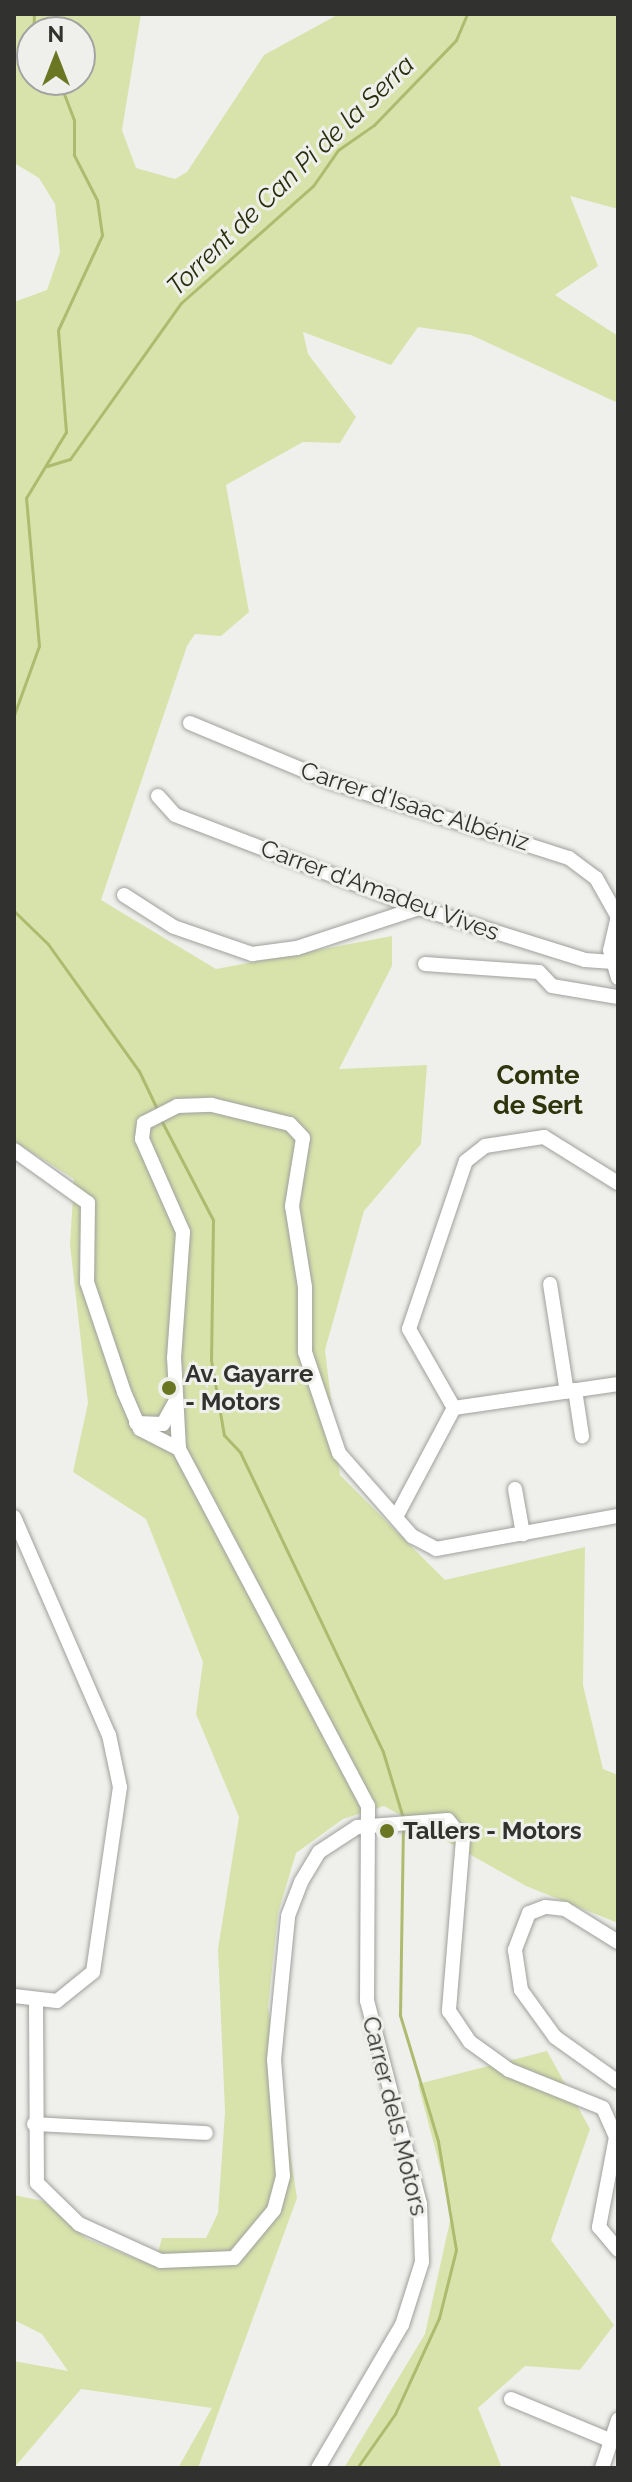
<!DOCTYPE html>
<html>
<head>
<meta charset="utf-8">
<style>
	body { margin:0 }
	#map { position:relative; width:632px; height:2482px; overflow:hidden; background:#eff0ec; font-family:Raleway,sans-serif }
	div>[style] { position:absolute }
	.green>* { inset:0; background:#d8e3ab }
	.stream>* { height:3px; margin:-1.5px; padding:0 1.5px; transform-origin:1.5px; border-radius:1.5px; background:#adbb6f }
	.roads { filter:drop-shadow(0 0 2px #9fa09c) drop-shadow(0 0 2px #9fa09c) }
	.minor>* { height:14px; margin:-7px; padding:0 7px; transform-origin:7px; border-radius:7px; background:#fff }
	.dots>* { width:22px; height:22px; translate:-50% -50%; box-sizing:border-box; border:4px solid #eff0ec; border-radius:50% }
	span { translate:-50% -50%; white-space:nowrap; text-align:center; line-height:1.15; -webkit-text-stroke:6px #eff0ec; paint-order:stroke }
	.street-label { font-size:24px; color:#313230 }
	.poi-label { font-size:24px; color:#313230; font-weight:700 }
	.left { translate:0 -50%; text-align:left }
	.water-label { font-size:26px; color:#282e0c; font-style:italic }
	.neighbourhood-label { font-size:26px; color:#2e340c; font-weight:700 }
	.frame { position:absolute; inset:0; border:16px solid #313230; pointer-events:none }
	.north { position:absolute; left:16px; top:16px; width:80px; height:80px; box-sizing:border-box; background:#eff0ec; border:2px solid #a3a4a1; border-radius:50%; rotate:0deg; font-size:22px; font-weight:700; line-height:32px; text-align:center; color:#313230 }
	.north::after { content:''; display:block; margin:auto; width:28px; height:36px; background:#6a7622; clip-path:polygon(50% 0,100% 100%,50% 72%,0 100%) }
</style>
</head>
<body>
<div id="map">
	<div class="green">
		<i style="clip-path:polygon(evenodd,14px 14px,141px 14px,122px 130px,136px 168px,175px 179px,187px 172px,264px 55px,339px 14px,618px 14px,618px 209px,570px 196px,598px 266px,555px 295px,618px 336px,618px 403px,471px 335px,418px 327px,391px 365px,303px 332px,308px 354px,356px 417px,340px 443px,303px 442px,226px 485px,249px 612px,221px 636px,195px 634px,187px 646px,101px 900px,216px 969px,392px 936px,392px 966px,339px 1069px,427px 1065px,421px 1144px,364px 1211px,325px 1350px,340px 1475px,445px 1580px,585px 1547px,583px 1685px,603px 1769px,618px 1775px,618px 1923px,526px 1886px,384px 1806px,343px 1819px,296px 1853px,278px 1913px,268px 2007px,297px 2198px,198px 2468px,178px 2468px,212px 2408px,81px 2389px,14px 2468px,14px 2361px,68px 2371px,42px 2334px,14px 2320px,14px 2195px,43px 2201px,87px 2239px,154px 2266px,162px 2238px,206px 2238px,218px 2213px,225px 2112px,218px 1949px,239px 1817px,196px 1714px,203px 1662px,146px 1519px,73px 1472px,88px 1403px,70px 1245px,74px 1179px,14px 1141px,14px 302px,47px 290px,60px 252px,55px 204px,39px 178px,14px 163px,14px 14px,32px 32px,80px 32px,80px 80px,32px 80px,32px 32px)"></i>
		<i style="clip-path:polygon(547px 2051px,590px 2129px,551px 2240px,614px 2325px,580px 2370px,525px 2366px,478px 2408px,502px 2468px,344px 2468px,425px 2334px,452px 2212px,418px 2084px)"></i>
	</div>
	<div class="stream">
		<i style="left:32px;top:70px;width:56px;rotate:-88deg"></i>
		<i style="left:47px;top:466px;width:24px;rotate:-17deg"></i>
		<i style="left:70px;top:459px;width:191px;rotate:-54.6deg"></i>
		<i style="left:181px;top:303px;width:176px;rotate:-41.6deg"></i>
		<i style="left:313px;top:186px;width:44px;rotate:-55.2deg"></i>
		<i style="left:338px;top:150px;width:44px;rotate:-34.8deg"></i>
		<i style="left:374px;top:125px;width:118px;rotate:-46deg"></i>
		<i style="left:456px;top:40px;width:28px;rotate:-67deg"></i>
		<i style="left:14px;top:715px;width:73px;rotate:-70.1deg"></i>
		<i style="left:39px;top:646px;width:149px;rotate:-95deg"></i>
		<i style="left:26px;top:498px;width:77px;rotate:-58.8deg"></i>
		<i style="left:66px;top:432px;width:102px;rotate:-94.5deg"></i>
		<i style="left:58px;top:330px;width:105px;rotate:-65.1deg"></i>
		<i style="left:102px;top:235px;width:35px;rotate:-98deg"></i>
		<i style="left:97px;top:200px;width:51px;rotate:-117.1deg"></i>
		<i style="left:74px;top:155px;width:35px;rotate:-90deg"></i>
		<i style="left:74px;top:120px;width:30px;rotate:-111deg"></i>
		<i style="left:63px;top:92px;width:21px;rotate:-145deg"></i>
		<i style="left:14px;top:911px;width:47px;rotate:44.1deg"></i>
		<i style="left:48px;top:944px;width:156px;rotate:54.4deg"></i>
		<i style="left:139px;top:1071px;width:44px;rotate:64.6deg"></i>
		<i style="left:160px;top:1118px;width:115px;rotate:62.5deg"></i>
		<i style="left:213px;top:1220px;width:140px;rotate:90.8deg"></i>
		<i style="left:211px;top:1360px;width:76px;rotate:80.2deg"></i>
		<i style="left:224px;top:1435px;width:23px;rotate:47deg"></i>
		<i style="left:240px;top:1452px;width:332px;rotate:64.5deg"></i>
		<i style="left:383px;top:1752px;width:69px;rotate:73.1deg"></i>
		<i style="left:357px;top:2468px;width:66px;rotate:-54.9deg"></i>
		<i style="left:395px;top:2414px;width:106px;rotate:-65.4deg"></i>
		<i style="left:439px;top:2318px;width:70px;rotate:-76deg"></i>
		<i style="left:456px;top:2250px;width:110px;rotate:-99.4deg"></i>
		<i style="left:438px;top:2141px;width:132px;rotate:-106.8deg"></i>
		<i style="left:400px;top:2015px;width:186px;rotate:-89.1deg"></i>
	</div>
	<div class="roads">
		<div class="minor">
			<i style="left:190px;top:723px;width:154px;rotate:22.6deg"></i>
			<i style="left:332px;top:782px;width:249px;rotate:17.8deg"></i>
			<i style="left:569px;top:858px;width:34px;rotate:37deg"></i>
			<i style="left:596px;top:878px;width:45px;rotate:60.6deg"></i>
			<i style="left:158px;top:796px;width:25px;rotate:48deg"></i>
			<i style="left:175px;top:815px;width:261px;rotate:20.9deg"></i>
			<i style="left:419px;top:908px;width:174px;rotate:17.4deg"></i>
			<i style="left:585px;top:960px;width:28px;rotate:4deg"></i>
			<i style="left:124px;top:895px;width:59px;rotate:32.6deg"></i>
			<i style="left:174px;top:927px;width:83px;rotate:19.1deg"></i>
			<i style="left:252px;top:954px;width:45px;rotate:-7.6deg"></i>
			<i style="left:297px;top:948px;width:128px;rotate:-18.2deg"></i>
			<i style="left:618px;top:916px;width:35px;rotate:103deg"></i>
			<i style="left:610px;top:950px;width:29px;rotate:74deg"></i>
			<i style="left:425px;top:964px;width:114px;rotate:4deg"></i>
			<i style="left:539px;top:972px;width:19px;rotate:47deg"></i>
			<i style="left:552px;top:986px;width:67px;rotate:9.5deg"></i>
			<i style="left:14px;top:1150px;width:91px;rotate:35.6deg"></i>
			<i style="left:88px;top:1203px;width:79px;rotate:90.7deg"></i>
			<i style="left:87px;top:1282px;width:116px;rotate:71.4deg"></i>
			<i style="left:124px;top:1392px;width:40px;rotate:66.6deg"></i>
			<i style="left:140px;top:1429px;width:44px;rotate:27.1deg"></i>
			<i style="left:550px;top:1284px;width:109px;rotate:81.1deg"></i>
			<i style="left:575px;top:1390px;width:47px;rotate:81.3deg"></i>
			<i style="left:454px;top:1408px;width:91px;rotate:-119.7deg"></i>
			<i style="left:409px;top:1329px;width:177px;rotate:-71.3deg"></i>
			<i style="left:466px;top:1161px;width:24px;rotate:-38deg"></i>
			<i style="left:485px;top:1146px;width:60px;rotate:-8.7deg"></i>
			<i style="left:544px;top:1137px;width:87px;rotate:31.9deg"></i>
			<i style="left:454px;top:1408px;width:166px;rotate:-8.3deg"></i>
			<i style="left:136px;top:1423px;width:27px;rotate:2deg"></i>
			<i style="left:163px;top:1424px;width:26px;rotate:-61deg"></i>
			<i style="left:515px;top:1489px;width:46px;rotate:79.9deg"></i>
			<i style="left:14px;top:1517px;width:238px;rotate:66.5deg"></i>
			<i style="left:109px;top:1735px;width:53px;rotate:78.1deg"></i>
			<i style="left:120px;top:1787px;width:187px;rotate:98.3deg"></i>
			<i style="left:93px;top:1972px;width:46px;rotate:141.1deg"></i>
			<i style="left:57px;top:2001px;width:43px;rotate:-173.4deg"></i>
			<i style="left:396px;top:1517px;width:123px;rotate:-62deg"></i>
			<i style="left:618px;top:1942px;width:62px;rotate:-148.1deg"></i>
			<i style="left:565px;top:1909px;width:20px;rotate:-174deg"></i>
			<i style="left:545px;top:1907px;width:17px;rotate:159deg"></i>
			<i style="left:529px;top:1913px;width:40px;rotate:111deg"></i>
			<i style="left:515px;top:1950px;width:40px;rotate:81.5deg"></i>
			<i style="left:521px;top:1990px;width:58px;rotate:54.1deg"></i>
			<i style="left:555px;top:2037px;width:77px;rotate:35.5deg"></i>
			<i style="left:36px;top:2001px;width:182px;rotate:89.7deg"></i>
			<i style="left:37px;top:2183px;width:59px;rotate:44.3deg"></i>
			<i style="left:79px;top:2224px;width:90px;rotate:24.3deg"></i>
			<i style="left:161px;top:2261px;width:73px;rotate:-2.4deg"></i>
			<i style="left:234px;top:2258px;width:62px;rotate:-50.2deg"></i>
			<i style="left:274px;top:2210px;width:35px;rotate:-75deg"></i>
			<i style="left:283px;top:2176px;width:116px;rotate:-94.4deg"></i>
			<i style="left:274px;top:2060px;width:145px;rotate:-84.4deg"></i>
			<i style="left:288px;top:1916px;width:36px;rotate:-69deg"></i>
			<i style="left:301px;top:1882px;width:35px;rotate:-59deg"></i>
			<i style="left:319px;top:1852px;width:45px;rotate:-33.3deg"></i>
			<i style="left:357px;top:1827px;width:91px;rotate:-4.4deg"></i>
			<i style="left:448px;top:1820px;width:24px;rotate:52deg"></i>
			<i style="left:463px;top:1839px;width:173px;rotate:94.7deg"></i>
			<i style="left:449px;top:2011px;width:37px;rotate:56deg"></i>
			<i style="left:470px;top:2042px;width:48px;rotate:35.7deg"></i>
			<i style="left:509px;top:2070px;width:101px;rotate:22deg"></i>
			<i style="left:603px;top:2108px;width:32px;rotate:66deg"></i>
			<i style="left:616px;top:2137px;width:92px;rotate:100.7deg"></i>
			<i style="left:599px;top:2227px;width:30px;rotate:50deg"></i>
			<i style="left:34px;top:2124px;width:172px;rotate:3deg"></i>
			<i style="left:511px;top:2399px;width:104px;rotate:22.6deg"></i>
			<i style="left:318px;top:2468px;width:166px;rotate:-59.6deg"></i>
			<i style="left:402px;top:2325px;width:66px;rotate:-72.4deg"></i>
			<i style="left:422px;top:2262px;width:58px;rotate:-92deg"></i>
			<i style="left:420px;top:2204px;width:210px;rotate:-104.6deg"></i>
			<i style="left:367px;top:2001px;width:195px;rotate:-89.7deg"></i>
			<i style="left:368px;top:1806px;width:404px;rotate:-117.9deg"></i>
			<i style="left:179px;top:1449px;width:91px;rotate:-93.1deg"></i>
			<i style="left:174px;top:1358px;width:126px;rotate:-85.9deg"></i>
			<i style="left:183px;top:1232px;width:102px;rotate:-113.8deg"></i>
			<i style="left:142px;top:1139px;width:16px;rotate:-83deg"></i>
			<i style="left:144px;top:1123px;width:37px;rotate:-27deg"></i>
			<i style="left:177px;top:1106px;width:35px;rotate:-2deg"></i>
			<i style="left:212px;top:1105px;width:80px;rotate:13.7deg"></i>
			<i style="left:290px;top:1124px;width:19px;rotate:47deg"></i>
			<i style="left:303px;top:1138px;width:69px;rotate:99.2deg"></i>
			<i style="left:292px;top:1206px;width:82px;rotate:80.9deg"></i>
			<i style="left:305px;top:1287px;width:65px;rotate:90deg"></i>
			<i style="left:305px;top:1352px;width:107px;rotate:71.4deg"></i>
			<i style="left:339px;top:1453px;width:111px;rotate:48.7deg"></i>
			<i style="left:412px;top:1536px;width:27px;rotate:28deg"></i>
			<i style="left:436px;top:1549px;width:185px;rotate:-10.3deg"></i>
			<i style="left:602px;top:2468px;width:51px;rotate:-71.6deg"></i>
		</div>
	</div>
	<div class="dots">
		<i style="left:169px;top:1388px;background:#6a7622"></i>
		<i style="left:387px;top:1831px;background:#6a7622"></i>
	</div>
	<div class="street-label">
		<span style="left:415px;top:806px;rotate:18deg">Carrer d'Isaac Albéniz</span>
		<span style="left:380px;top:890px;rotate:20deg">Carrer d'Amadeu Vives</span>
		<span style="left:395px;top:2116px;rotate:76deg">Carrer dels Motors</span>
	</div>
	<div class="poi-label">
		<span class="left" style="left:185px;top:1388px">Av. Gayarre<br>- Motors</span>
		<span class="left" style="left:403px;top:1831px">Tallers - Motors</span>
	</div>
	<div class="water-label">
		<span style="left:291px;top:176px;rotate:-44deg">Torrent de Can Pi de la Serra</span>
	</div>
	<div class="neighbourhood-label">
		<span style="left:538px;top:1091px">Comte<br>de Sert</span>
	</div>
	<div class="frame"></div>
	<div class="north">N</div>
</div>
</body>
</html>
